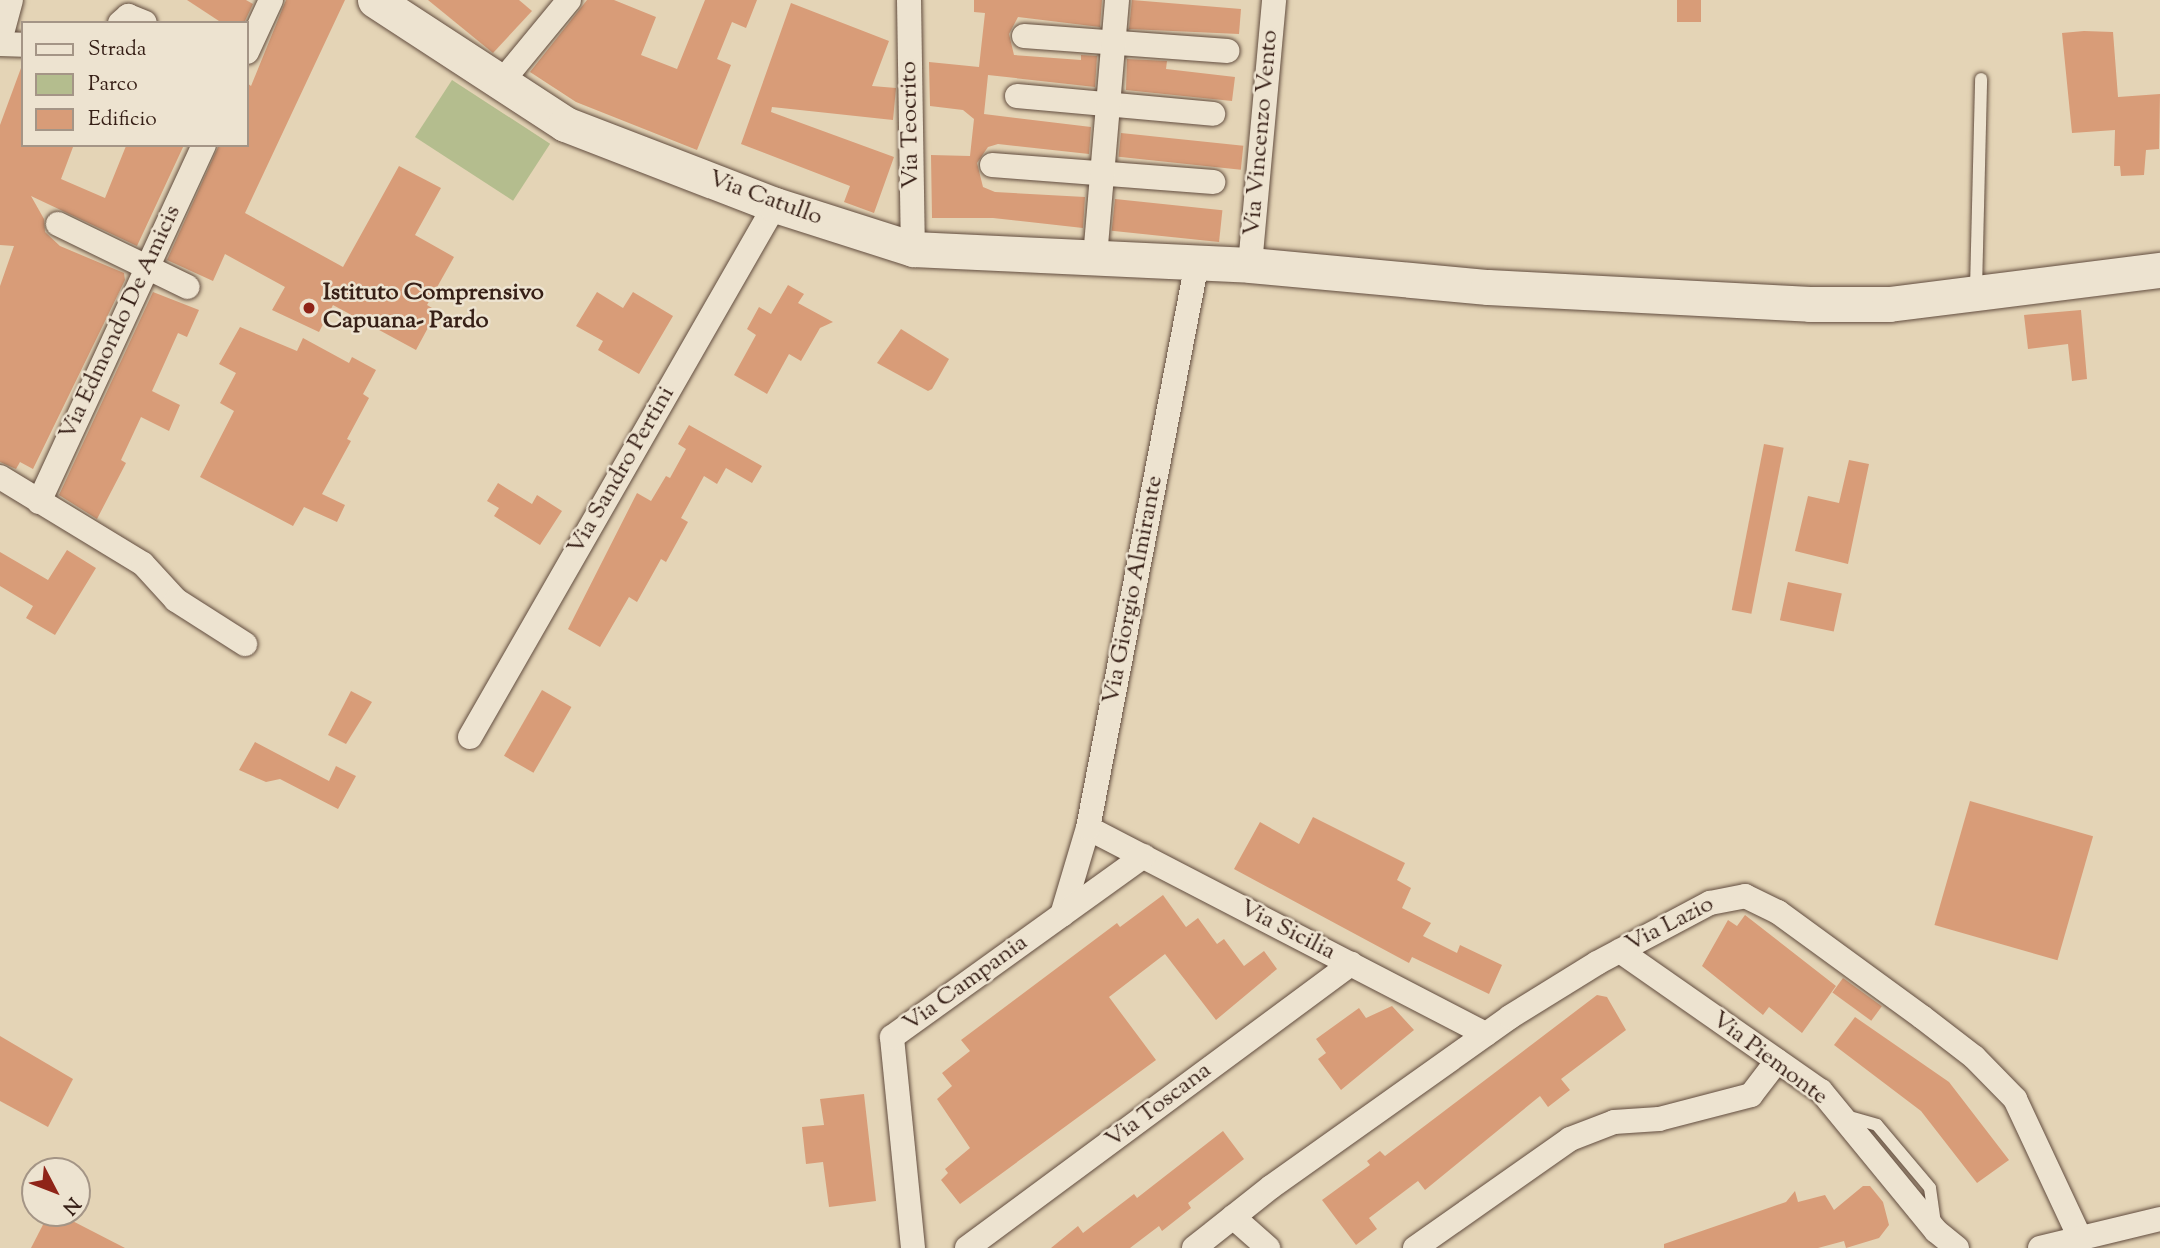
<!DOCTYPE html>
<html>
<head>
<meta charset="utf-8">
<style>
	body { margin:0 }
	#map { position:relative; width:2160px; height:1248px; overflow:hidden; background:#e4d4b6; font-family:"Sorts Mill Goudy",serif }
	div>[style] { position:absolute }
	.green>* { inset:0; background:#b4bd8e; transform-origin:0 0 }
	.building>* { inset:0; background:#d89c78; transform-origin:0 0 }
	.roads { filter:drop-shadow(0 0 2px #624d3f) drop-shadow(0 0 2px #624d3f) }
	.lane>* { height:12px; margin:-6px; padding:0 6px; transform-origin:6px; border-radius:6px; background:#ede3d0 }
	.street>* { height:24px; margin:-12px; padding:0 12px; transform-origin:12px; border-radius:12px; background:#ede3d0 }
	.secondary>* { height:35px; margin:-17.5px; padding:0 17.5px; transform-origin:17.5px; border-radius:17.5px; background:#ede3d0 }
	.dots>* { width:19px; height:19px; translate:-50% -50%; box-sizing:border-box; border:4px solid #ede3d0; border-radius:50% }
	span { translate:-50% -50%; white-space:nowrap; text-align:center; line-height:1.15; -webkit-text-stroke:5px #ede3d0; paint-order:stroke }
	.street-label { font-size:24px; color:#372017 }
	.poi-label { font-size:24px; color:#372017; font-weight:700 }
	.left { translate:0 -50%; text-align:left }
	.legend { position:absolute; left:21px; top:21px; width:228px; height:126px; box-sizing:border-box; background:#ede3d0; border:2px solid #a49586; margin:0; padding:9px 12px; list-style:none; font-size:21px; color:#372017 }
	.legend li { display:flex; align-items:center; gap:14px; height:35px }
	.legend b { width:35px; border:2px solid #a49586 }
	.north { position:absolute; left:21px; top:1157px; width:70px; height:70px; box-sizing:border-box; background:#ede3d0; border:2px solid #a49586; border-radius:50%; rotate:132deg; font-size:19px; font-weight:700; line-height:28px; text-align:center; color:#372017 }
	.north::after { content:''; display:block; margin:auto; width:24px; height:32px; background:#8f2418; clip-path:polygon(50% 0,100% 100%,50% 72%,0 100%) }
</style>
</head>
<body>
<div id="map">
	<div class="green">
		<i style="left:452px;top:80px;width:117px;height:68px;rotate:33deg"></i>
	</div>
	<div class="building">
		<i style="clip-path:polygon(187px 0,246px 0,253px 4px,244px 23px,222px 23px)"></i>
		<i style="clip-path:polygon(286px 0,345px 0,245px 213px,343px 267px,399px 166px,441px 188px,415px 235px,454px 257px,427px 305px,437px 311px,416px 350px,333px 305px,319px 332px,272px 310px,285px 287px,225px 254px,213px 281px,167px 260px,219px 145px,247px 145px,247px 83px,251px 86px)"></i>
		<i style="clip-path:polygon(428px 0,519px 0,532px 11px,493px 53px)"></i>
		<i style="clip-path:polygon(587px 0,614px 0,656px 17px,641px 55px,677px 69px,705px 0,757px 0,746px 28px,732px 22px,717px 59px,731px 65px,697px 150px,576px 102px,530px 72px)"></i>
		<i style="clip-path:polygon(974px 0,1102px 0,1100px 27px,1018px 17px,1009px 34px,1014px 55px,1081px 60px,1081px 55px,1097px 56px,1095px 87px,988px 75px,984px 114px,1091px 127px,1089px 154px,998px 144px,988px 147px,977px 163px,983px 187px,995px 192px,1085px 197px,1083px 228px,993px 218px,932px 218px,931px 155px,970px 156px,974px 119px,963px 110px,930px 106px,929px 62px,979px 67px,985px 13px,974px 12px)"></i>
		<i style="clip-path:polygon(1132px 0,1241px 9px,1239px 34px,1129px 29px)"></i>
		<i style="left:1677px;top:0;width:24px;height:22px"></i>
		<i style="clip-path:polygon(791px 3px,889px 41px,872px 86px,896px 88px,893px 120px,772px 107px,771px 112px,894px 157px,874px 213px,844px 202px,850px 186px,741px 144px)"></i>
		<i style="clip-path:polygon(2084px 31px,2113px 32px,2118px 97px,2160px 94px,2159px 149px,2146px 150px,2144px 175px,2121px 176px,2120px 166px,2114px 166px,2115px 130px,2072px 133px,2062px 33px)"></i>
		<i style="clip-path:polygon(1127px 59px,1167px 61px,1166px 69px,1235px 77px,1232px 101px,1126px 90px)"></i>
		<i style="clip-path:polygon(21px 68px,23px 147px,73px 147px,61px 179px,105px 198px,126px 146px,184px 145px,137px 246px,31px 196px,44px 219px,45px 232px,60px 246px,124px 273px,125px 280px,33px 469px,20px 462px,16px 469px,0 462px,0 286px,14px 246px,0 245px,0 125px)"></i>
		<i style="left:1121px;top:133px;width:123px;height:24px;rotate:6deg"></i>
		<i style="left:1115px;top:199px;width:108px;height:32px;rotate:6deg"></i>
		<i style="clip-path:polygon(788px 285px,804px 294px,798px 303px,833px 322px,820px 328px,801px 361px,789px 354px,767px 394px,734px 375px,756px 335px,747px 329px,759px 307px,771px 314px)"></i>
		<i style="clip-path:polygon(153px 292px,199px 310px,187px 337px,178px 333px,152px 391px,180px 405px,169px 431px,141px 417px,121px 460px,126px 463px,97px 519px,59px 495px)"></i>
		<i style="clip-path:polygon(597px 292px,623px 308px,633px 292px,673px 316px,639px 374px,598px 350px,603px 341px,576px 326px)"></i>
		<i style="clip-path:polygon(2081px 310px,2087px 379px,2072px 381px,2068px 344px,2028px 349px,2024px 315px)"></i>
		<i style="clip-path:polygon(240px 327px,297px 351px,303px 338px,349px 363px,352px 357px,376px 370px,363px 394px,369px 398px,347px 439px,351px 441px,322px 494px,345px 505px,337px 522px,304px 507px,293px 526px,200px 477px,234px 411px,220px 403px,236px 373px,219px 364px)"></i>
		<i style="clip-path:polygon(901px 329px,949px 359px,932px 389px,928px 391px,877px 363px)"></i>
		<i style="clip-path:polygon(689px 425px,762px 466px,752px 483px,726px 468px,717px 484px,704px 476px,681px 518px,688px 522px,666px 562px,661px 559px,637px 602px,629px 597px,600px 647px,568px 629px,637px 493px,651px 501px,666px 476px,670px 478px,686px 449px,678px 444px)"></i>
		<i style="left:1764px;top:444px;width:20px;height:169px;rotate:11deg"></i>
		<i style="clip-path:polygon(1849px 460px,1869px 464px,1848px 564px,1795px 551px,1808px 496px,1839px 503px)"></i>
		<i style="clip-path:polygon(498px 483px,532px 504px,537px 495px,562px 511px,540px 545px,494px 516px,499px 508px,487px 501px)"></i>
		<i style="clip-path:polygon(67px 550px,96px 568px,55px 635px,26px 618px,33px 606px,0 586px,0 552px,48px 580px)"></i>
		<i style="left:1788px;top:582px;width:55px;height:39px;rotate:12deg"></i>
		<i style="left:542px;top:690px;width:34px;height:76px;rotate:30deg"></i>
		<i style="clip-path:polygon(351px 691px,372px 702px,346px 744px,328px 735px)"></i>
		<i style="clip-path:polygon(255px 742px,329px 781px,336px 766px,356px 776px,338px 809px,280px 779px,266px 782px,239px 770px)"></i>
		<i style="left:1970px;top:801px;width:128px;height:129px;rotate:16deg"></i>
		<i style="clip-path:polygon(1313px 817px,1405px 863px,1397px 880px,1411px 888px,1402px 908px,1431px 923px,1423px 936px,1457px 953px,1460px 945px,1502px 965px,1489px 994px,1412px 957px,1409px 963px,1234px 869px,1260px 822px,1299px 844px)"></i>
		<i style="clip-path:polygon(1163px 895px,1186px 927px,1198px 918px,1217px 944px,1224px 939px,1244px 966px,1264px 951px,1277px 969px,1216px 1020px,1165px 954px,1109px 997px,1156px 1060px,960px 1204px,941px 1180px,948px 1173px,945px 1169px,970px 1148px,937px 1099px,952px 1086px,942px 1073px,970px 1051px,961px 1040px,1117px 923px,1120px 927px)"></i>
		<i style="clip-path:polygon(1745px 915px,1836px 986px,1802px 1033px,1769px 1007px,1763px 1015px,1702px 966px,1728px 920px,1737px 926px)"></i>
		<i style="left:1843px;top:978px;width:48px;height:18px;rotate:36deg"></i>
		<i style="clip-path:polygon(1597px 995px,1607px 997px,1626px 1030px,1561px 1079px,1570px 1090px,1548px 1107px,1540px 1096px,1425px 1190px,1418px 1181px,1369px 1218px,1377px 1229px,1356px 1245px,1322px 1200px,1370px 1165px,1367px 1161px,1380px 1151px,1385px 1156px)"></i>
		<i style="clip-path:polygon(1392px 1006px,1414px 1030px,1341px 1090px,1318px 1059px,1326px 1053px,1316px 1039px,1359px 1008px,1366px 1018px)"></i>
		<i style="clip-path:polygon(1855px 1017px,1949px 1082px,2009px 1160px,1977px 1183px,1921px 1111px,1834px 1045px)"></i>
		<i style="clip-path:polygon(0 1036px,73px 1079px,48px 1127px,0 1101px)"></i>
		<i style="clip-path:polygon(864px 1094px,876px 1201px,829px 1207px,823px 1162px,806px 1164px,802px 1127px,824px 1125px,820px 1099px)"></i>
		<i style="clip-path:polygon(1223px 1131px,1244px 1159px,1188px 1203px,1191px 1208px,1162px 1231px,1159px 1226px,1130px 1248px,1051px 1248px,1078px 1226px,1083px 1233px,1134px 1194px,1137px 1198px)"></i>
		<i style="clip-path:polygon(1863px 1186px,1870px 1186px,1883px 1202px,1889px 1225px,1879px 1238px,1846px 1248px,1844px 1241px,1818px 1248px,1664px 1248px,1664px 1244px,1786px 1202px,1795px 1191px,1798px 1202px,1825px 1195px,1834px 1210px)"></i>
		<i style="clip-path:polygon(49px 1213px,57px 1213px,125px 1248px,31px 1248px)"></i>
	</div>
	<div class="roads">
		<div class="lane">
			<i style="left:1976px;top:289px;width:210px;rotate:-88.6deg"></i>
			<i style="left:1846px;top:1116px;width:32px;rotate:16deg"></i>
			<i style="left:1877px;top:1125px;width:82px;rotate:49.9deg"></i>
			<i style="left:1930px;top:1188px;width:36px;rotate:82deg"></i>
		</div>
		<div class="street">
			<i style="left:909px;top:0;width:249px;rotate:89.1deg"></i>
			<i style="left:120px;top:23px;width:11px;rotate:-41deg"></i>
			<i style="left:128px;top:16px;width:18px;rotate:22deg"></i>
			<i style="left:1024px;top:36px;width:204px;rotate:4.2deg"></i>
			<i style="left:0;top:41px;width:42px;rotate:-75deg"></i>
			<i style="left:0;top:44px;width:23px;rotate:2deg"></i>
			<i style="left:247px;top:52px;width:57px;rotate:-65.2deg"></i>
			<i style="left:499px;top:85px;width:110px;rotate:-50.5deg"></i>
			<i style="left:1017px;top:96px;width:197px;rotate:5.2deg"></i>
			<i style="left:992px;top:165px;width:222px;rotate:4.4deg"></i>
			<i style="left:58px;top:224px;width:144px;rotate:25.9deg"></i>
			<i style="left:1095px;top:257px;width:258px;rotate:-85.1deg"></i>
			<i style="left:1250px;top:265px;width:266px;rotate:-84.8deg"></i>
			<i style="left:0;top:477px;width:167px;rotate:31.3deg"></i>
			<i style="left:143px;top:564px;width:49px;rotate:47.5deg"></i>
			<i style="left:176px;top:600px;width:82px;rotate:32.5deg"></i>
			<i style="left:39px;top:502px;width:393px;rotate:-65.2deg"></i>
			<i style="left:470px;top:737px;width:613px;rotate:-60.17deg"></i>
			<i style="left:1088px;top:828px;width:448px;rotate:27.4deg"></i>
			<i style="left:1062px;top:915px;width:91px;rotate:-73.4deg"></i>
			<i style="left:1088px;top:828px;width:575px;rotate:-79.08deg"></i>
			<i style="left:1620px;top:951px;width:245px;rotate:34.9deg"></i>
			<i style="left:1821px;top:1091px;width:181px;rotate:50.6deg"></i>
			<i style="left:1936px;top:1231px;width:27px;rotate:39deg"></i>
			<i style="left:1233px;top:1217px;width:47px;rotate:41.5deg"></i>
			<i style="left:913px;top:1248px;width:212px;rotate:-95.7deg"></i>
			<i style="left:892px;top:1037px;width:310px;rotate:-35.7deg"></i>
			<i style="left:967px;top:1248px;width:478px;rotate:-36.5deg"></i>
			<i style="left:1194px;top:1248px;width:98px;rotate:-38.4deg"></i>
			<i style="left:1271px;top:1187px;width:293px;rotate:-35.4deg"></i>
			<i style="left:1510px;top:1017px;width:102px;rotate:-31.8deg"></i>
			<i style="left:1597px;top:963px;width:128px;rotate:-28deg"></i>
			<i style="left:1710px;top:903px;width:36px;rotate:-11deg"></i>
			<i style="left:1745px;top:896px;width:37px;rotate:26deg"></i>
			<i style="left:1778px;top:912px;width:178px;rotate:36.1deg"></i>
			<i style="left:1922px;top:1017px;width:66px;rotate:37.6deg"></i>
			<i style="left:1974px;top:1057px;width:59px;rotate:45.7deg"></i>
			<i style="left:2015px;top:1099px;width:153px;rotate:64.9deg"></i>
			<i style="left:1415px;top:1248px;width:189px;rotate:-35.1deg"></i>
			<i style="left:1570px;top:1139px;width:47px;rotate:-21.1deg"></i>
			<i style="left:1614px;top:1122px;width:45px;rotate:-3.8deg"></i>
			<i style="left:1659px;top:1119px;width:95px;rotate:-14.6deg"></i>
			<i style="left:1751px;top:1095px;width:43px;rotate:-52.6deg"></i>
			<i style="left:2040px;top:1248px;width:123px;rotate:-13.6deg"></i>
		</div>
		<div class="secondary">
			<i style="left:375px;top:0;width:227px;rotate:33.1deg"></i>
			<i style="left:565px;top:124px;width:225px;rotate:21.1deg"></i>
			<i style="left:775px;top:205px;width:145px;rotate:17.7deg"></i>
			<i style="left:913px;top:249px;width:337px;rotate:2.7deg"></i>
			<i style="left:1250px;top:265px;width:239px;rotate:5.3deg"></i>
			<i style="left:1488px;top:287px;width:322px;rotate:3deg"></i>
			<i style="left:1810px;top:304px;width:79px"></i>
			<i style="left:1889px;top:304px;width:273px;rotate:-7.2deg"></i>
		</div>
	</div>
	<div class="dots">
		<i style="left:309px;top:308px;background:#8f2418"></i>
	</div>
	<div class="street-label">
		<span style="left:911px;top:125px;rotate:-91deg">Via Teocrito</span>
		<span style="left:1262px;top:133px;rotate:-85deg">Via Vincenzo Vento</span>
		<span style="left:765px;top:199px;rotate:20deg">Via Catullo</span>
		<span style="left:121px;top:323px;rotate:-65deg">Via Edmondo De Amicis</span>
		<span style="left:622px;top:471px;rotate:-60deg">Via Sandro Pertini</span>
		<span style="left:1134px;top:590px;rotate:-79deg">Via Giorgio Almirante</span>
		<span style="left:1670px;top:925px;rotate:-27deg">Via Lazio</span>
		<span style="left:1287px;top:931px;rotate:27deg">Via Sicilia</span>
		<span style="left:966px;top:984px;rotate:-36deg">Via Campania</span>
		<span style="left:1769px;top:1059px;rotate:37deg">Via Piemonte</span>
		<span style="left:1159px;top:1106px;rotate:-37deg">Via Toscana</span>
	</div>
	<div class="poi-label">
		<span class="left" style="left:323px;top:308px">Istituto Comprensivo<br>Capuana- Pardo</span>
	</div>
	<ul class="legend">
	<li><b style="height:9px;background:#ede3d0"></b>Strada</li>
	<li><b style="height:19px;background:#b4bd8e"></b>Parco</li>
	<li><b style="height:19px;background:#d89c78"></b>Edificio</li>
	</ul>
	<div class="north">N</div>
</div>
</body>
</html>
